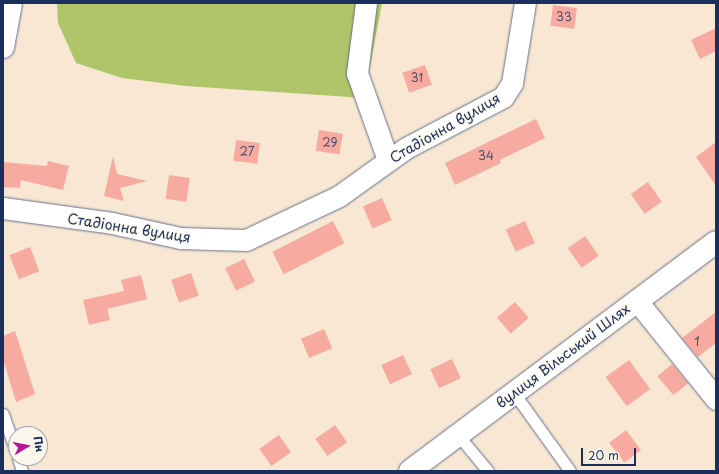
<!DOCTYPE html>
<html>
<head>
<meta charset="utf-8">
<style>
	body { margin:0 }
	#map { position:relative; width:719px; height:474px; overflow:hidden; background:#f7e7d3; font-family:"Playpen Sans",sans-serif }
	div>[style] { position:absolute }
	.green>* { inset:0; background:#b0c56a }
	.building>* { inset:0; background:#f7aaa0; transform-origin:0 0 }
	.roads { filter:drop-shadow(0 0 1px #686f87) drop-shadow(0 0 1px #686f87) }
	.service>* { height:11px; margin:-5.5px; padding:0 5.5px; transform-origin:5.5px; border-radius:5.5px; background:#fff }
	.minor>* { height:21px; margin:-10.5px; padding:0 10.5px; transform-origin:10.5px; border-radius:10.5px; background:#fff }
	.tertiary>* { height:22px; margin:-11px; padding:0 11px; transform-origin:11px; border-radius:11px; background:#fff }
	span { translate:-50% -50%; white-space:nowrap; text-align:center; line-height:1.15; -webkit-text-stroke:3px #fbf7ec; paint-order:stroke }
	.number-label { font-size:12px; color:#524e6e }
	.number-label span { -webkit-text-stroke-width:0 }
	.street-label { font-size:14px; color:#1b2f5e }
	.frame { position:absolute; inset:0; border:4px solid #1b2f5e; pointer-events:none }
	.north { position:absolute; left:8px; top:426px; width:40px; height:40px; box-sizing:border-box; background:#fbf7ec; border:1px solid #a1a7b3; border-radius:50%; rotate:80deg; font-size:11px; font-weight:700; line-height:16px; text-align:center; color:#1b2f5e }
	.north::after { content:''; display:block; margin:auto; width:14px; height:18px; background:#b5179e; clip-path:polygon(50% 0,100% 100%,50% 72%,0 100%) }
	.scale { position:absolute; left:581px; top:448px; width:55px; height:18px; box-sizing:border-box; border:2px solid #1b2f5e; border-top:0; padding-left:5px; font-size:12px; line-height:14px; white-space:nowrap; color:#1b2f5e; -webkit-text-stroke:3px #fbf7ec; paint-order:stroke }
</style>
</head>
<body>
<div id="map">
	<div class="green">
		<i style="clip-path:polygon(57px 3px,382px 3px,364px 98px,186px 86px,122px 78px,76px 63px,58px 23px)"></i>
	</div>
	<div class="building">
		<i style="left:553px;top:5px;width:24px;height:21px;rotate:7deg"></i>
		<i style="clip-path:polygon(716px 28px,716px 51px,700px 59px,691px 40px)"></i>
		<i style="left:425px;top:65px;width:21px;height:24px;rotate:71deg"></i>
		<i style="clip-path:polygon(536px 119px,545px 138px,500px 160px,501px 163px,455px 185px,445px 163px)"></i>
		<i style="left:319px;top:130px;width:24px;height:21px;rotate:9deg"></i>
		<i style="left:236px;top:140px;width:24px;height:21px;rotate:7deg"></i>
		<i style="clip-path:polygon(716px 142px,716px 186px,696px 157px)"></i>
		<i style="clip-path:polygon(113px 156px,117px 174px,147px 181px,120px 188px,124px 201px,104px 196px)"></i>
		<i style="clip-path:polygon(48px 161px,69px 166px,63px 190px,21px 180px,20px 188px,3px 187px,3px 162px,47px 166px)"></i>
		<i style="left:169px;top:175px;width:21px;height:24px;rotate:8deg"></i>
		<i style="left:648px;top:182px;width:24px;height:21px;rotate:55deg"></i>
		<i style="left:382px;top:198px;width:24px;height:21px;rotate:66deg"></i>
		<i style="left:333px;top:221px;width:25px;height:68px;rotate:63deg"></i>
		<i style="left:525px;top:221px;width:24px;height:21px;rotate:66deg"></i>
		<i style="left:585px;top:236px;width:24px;height:21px;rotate:55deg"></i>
		<i style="left:30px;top:247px;width:26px;height:22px;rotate:69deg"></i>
		<i style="left:244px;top:259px;width:25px;height:21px;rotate:64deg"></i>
		<i style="left:191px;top:273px;width:24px;height:21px;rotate:71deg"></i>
		<i style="clip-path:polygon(141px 275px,147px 299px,107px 309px,110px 320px,89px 325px,83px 300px,124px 291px,121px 280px)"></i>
		<i style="left:515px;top:302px;width:21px;height:24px;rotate:49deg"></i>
		<i style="clip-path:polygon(716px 312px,716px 343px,698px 357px,682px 338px)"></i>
		<i style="left:324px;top:329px;width:21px;height:25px;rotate:67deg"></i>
		<i style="clip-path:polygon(15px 331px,35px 394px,16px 402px,3px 359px,3px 336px)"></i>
		<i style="left:403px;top:355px;width:21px;height:24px;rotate:65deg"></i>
		<i style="left:452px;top:359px;width:21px;height:24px;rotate:65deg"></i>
		<i style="left:629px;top:360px;width:36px;height:29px;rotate:54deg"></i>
		<i style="left:672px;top:364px;width:25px;height:19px;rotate:50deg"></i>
		<i style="left:335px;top:425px;width:21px;height:24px;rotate:55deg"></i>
		<i style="left:626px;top:430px;width:25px;height:21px;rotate:53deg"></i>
		<i style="left:279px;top:435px;width:21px;height:24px;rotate:55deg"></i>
	</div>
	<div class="roads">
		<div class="service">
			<i style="left:514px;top:393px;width:96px;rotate:54.3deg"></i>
			<i style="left:3px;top:414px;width:40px;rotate:71.1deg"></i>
			<i style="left:458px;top:435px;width:47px;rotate:50.2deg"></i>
			<i style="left:18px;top:458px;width:14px;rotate:73deg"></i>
		</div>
		<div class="minor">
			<i style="left:366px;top:3px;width:71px;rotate:97.3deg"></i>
			<i style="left:357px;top:73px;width:92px;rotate:70.4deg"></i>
			<i style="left:3px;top:47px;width:45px;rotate:-79.7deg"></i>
			<i style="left:3px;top:208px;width:110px;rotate:7.8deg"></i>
			<i style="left:112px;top:223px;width:70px;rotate:12.4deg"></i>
			<i style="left:180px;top:238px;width:66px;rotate:1.7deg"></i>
			<i style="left:246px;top:240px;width:103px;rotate:-25.3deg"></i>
			<i style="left:339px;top:196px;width:82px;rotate:-35.6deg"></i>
			<i style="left:406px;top:148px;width:110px;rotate:-27.7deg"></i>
			<i style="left:503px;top:97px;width:17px;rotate:-57deg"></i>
			<i style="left:512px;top:83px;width:81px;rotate:-80.8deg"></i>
			<i style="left:637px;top:301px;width:126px;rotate:51.1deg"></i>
		</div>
		<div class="tertiary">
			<i style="left:410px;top:471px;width:382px;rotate:-36.8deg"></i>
		</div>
	</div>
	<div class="number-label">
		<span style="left:564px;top:17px">33</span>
		<span style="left:417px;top:78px">31</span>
		<span style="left:330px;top:143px">29</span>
		<span style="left:247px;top:152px">27</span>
		<span style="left:486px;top:156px">34</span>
		<span style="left:697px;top:342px">1</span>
	</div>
	<div class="street-label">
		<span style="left:445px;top:128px;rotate:-30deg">Стадіонна вулиця</span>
		<span style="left:129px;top:228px;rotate:9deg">Стадіонна вулиця</span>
		<span style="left:563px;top:356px;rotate:-37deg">вулиця Вільський Шлях</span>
	</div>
	<div class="frame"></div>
	<div class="north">Пн</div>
	<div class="scale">20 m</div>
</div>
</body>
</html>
